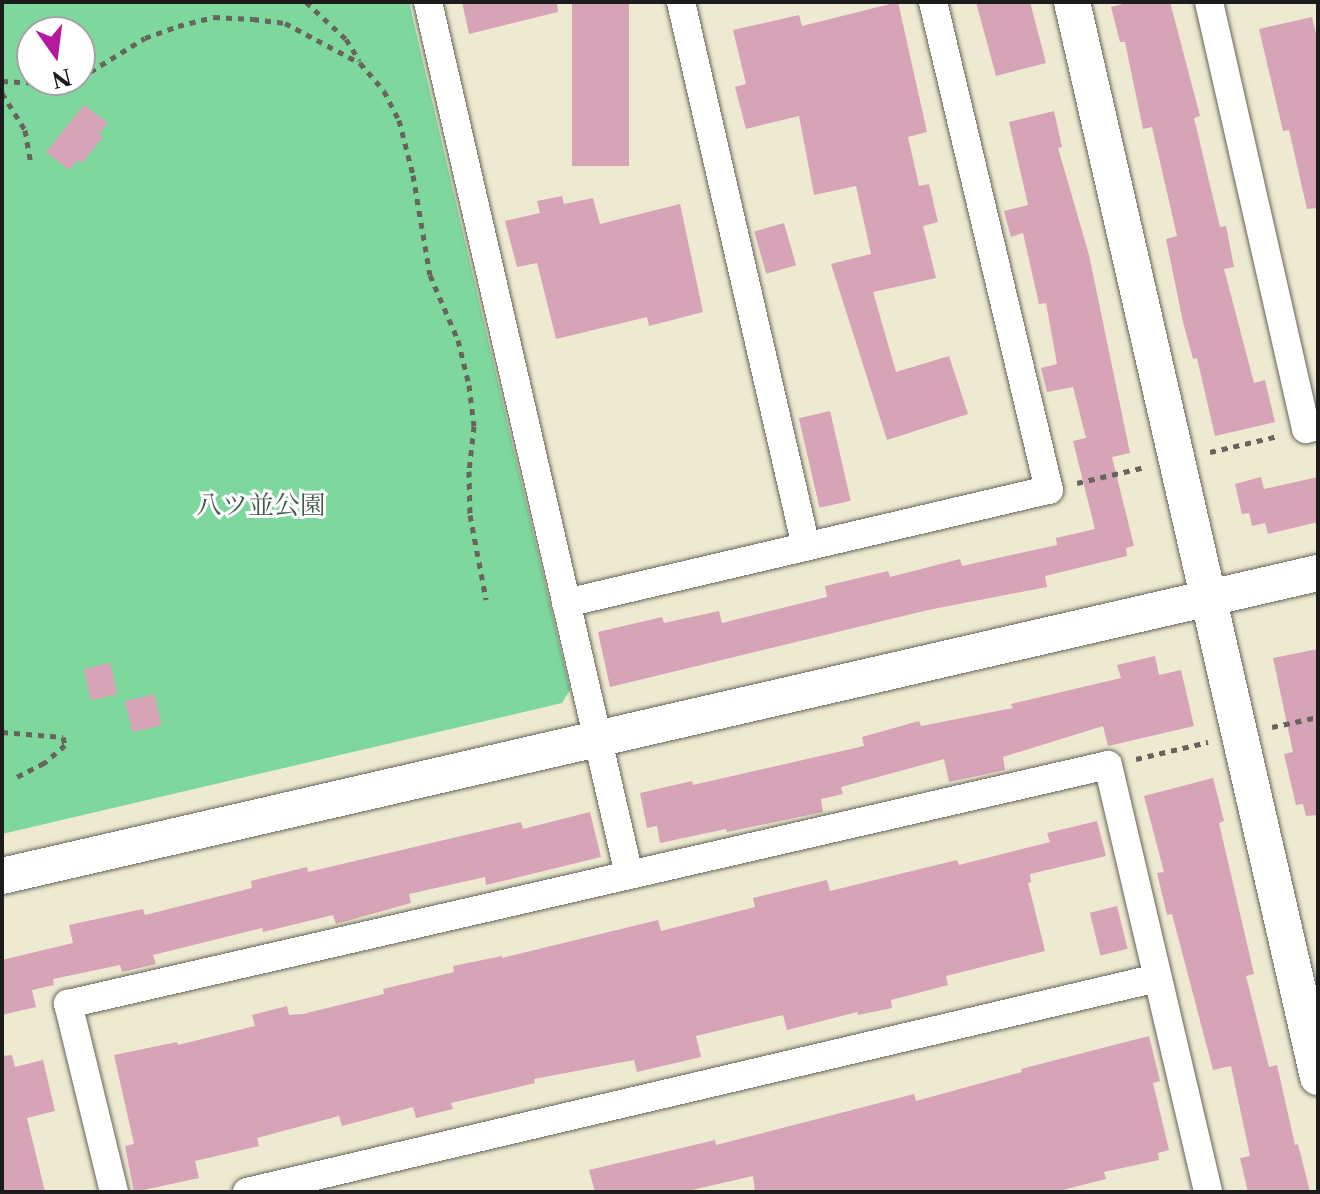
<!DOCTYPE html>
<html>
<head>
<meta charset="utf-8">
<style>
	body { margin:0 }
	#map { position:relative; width:1320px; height:1194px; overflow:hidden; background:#eeead1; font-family:"Libre Caslon Text","Noto Serif JP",serif }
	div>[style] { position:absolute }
	.green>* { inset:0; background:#7ed89e }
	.building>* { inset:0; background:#d6a3b7; transform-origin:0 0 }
	.path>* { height:5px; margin-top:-2.5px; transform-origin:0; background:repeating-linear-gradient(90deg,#66645b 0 6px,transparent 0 12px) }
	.roads { filter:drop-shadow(0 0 2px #66645b) drop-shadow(0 0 2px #66645b) }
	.minor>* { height:28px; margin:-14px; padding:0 14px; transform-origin:14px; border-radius:14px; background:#fff }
	.tertiary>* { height:36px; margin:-18px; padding:0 18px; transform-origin:18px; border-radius:18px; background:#fff }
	span { translate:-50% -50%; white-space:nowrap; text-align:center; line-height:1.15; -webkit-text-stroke:6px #fff; paint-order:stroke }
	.park-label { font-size:26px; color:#3e5e4a }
	.frame { position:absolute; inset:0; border:4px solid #1c1c1c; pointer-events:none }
	.north { position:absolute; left:16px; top:16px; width:80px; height:80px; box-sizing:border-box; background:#fff; border:2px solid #a4a4a4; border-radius:50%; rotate:166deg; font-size:22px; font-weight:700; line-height:32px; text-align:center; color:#1c1c1c }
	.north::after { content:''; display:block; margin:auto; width:28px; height:36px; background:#b5179e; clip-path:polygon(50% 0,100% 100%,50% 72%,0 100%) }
</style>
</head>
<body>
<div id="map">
	<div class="green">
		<i style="clip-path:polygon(evenodd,2px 2px,409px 2px,570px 690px,562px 703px,2px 834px,2px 2px,32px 32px,80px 32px,80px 80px,32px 80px,32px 32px)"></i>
	</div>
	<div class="building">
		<i style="clip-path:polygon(462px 2px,557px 2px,558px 12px,469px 34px)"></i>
		<i style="left:572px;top:2px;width:57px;height:164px"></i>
		<i style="clip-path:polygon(898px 2px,927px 132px,908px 137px,919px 186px,929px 184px,938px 222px,923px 226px,936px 278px,873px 292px,896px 372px,949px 356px,968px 414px,887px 440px,831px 264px,871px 254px,856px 186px,814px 195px,799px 116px,746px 129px,735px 87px,746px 84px,733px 30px,799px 15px,802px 26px)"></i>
		<i style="clip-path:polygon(976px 2px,1030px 2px,1046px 63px,996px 76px)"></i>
		<i style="clip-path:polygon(1131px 2px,1170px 2px,1200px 116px,1194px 118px,1220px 227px,1226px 226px,1234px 267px,1224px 269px,1254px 383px,1265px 380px,1275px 422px,1215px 436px,1197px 358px,1193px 359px,1183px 322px,1166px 239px,1177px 236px,1152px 127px,1143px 129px,1125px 42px,1120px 42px,1111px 7px)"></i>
		<i style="clip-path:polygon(1312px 17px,1318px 42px,1318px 208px,1307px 209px,1289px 130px,1283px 131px,1259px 29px)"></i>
		<i style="clip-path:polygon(84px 105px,108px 123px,99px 134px,103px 137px,82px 163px,78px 160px,69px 170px,46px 152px)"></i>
		<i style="clip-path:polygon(1054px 111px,1062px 147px,1058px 148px,1089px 255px,1130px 453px,1112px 457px,1134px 546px,1126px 548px,1127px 556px,1045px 576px,1047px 587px,928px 610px,610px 687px,598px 632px,662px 617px,664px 623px,719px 611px,722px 623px,827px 597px,825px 586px,888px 571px,890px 577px,960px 559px,962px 566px,1057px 545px,1056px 538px,1095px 529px,1073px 441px,1086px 438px,1073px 387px,1047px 392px,1041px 368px,1057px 364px,1046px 303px,1039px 304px,1023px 233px,1011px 237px,1004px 211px,1028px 205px,1009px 122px)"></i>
		<i style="clip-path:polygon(562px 196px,564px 204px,593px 198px,600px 224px,680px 204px,703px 312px,649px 326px,647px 317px,556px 339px,537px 263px,517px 267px,505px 221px,540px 213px,537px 201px)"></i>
		<i style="left:784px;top:223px;width:44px;height:31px;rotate:74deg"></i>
		<i style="left:830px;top:411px;width:92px;height:32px;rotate:77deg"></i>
		<i style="clip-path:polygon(1261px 477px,1264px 489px,1318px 477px,1318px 522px,1268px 534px,1265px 523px,1252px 526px,1249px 513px,1242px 514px,1235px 484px)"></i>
		<i style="clip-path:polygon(1318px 649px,1318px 815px,1306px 816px,1303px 804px,1296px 805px,1284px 754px,1293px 752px,1273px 658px)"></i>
		<i style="clip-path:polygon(1155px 656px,1159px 675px,1181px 670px,1194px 726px,1108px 746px,1103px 726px,1003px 757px,1005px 770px,949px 782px,944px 759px,841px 787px,843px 794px,821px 799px,823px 812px,727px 832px,726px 829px,660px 843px,657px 826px,647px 828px,640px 793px,692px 781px,693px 785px,864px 746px,862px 737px,919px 721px,921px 726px,1013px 708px,1011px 704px,1121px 678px,1117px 665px)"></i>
		<i style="left:110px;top:663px;width:32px;height:27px;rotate:77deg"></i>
		<i style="left:154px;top:694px;width:32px;height:30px;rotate:76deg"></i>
		<i style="clip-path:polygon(1213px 778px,1224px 821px,1219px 823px,1254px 974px,1246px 976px,1269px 1067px,1277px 1065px,1295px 1145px,1298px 1144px,1310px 1192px,1248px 1192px,1240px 1158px,1250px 1156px,1231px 1066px,1213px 1070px,1172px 914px,1167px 915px,1157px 873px,1164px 872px,1144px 796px)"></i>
		<i style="clip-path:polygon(590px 812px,601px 857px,486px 885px,485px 877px,409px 894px,411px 903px,336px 924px,333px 915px,263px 932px,262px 928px,153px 955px,156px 964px,122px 972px,120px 965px,53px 979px,54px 985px,32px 990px,36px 1007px,2px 1015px,2px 960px,73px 943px,69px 925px,143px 909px,145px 915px,252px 888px,251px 881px,307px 867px,308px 872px,521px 822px,523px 829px)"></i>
		<i style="clip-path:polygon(1097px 821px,1106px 856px,1030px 874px,1031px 882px,1028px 883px,1045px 951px,946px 976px,948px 985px,891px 1000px,892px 1008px,858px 1015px,857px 1012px,787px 1030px,783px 1015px,696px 1036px,701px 1057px,637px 1072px,634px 1060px,534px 1079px,535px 1083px,451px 1103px,453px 1109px,416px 1118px,413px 1107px,342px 1126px,339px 1116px,257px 1138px,259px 1146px,195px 1161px,199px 1178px,134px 1192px,125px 1146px,134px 1144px,114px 1055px,177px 1042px,178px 1045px,255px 1026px,252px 1015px,287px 1006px,289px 1015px,303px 1014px,384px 994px,383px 989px,454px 972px,453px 966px,502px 956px,502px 958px,658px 920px,661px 931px,755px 907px,753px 898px,827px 880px,830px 891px,957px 860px,959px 865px,1050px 842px,1047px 833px)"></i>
		<i style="left:1117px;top:906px;width:44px;height:28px;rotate:76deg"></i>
		<i style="clip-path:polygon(1149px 1036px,1160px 1081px,1153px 1083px,1169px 1150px,1158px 1153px,1159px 1160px,1104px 1172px,1106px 1179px,1055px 1192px,755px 1192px,753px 1176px,683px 1192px,595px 1192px,589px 1170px,715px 1140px,716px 1145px,914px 1094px,916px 1101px,1022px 1072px,1021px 1069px)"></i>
		<i style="clip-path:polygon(12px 1055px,15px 1067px,43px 1060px,55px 1111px,27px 1118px,45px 1192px,2px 1192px,2px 1056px)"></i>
	</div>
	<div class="path">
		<i style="left:306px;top:2px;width:54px;rotate:42.8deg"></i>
		<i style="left:346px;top:39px;width:25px;rotate:58deg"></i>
		<i style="left:80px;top:78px;width:76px;rotate:-31.6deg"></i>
		<i style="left:145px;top:38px;width:35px;rotate:-20deg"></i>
		<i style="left:178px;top:26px;width:37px;rotate:-14deg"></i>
		<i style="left:214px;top:17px;width:39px;rotate:3deg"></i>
		<i style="left:253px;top:19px;width:32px;rotate:7deg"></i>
		<i style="left:285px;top:23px;width:85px;rotate:28.1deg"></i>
		<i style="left:360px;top:63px;width:37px;rotate:49deg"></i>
		<i style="left:384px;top:91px;width:33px;rotate:63deg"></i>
		<i style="left:399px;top:120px;width:57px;rotate:75.7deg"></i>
		<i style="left:413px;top:175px;width:101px;rotate:80.4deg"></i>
		<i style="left:430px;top:275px;width:71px;rotate:66.7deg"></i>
		<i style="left:458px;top:340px;width:46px;rotate:76.3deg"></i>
		<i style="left:469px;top:385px;width:41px;rotate:83deg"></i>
		<i style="left:474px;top:426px;width:45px;rotate:96.3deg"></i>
		<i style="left:469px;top:471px;width:44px;rotate:88.7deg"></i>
		<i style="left:470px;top:515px;width:86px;rotate:79.2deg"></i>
		<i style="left:2px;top:81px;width:56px;rotate:3.1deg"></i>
		<i style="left:58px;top:84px;width:16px;rotate:-15deg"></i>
		<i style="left:2px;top:93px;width:44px;rotate:58.1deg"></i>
		<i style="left:25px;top:130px;width:35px;rotate:80deg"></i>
		<i style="left:1210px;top:452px;width:70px;rotate:-13.2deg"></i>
		<i style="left:1077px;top:483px;width:70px;rotate:-13.2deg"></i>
		<i style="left:1272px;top:727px;width:47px;rotate:-12.3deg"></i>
		<i style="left:2px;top:732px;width:61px;rotate:4.7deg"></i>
		<i style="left:63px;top:737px;width:8px;rotate:76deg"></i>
		<i style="left:65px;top:745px;width:28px;rotate:139deg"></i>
		<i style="left:44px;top:763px;width:34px;rotate:153deg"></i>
		<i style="left:1136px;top:759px;width:74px;rotate:-13.3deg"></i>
	</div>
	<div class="roads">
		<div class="minor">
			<i style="left:428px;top:2px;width:896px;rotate:77.03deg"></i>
			<i style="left:681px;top:2px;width:559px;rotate:77.08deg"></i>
			<i style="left:1209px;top:2px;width:438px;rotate:77.2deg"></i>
			<i style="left:1306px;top:429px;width:12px;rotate:-14deg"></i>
			<i style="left:566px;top:603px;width:496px;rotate:-13.2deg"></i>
			<i style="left:1049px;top:490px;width:502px;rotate:-103.37deg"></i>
			<i style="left:114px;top:1192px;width:194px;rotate:-103.7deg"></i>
			<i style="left:68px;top:1004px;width:1067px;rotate:-12.94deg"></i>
			<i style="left:1108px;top:765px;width:439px;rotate:76.8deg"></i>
			<i style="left:247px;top:1192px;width:935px;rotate:-13.23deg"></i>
		</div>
		<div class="tertiary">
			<i style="left:1072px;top:2px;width:1103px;rotate:77.11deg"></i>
			<i style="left:2px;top:876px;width:1350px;rotate:-12.97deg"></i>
		</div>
	</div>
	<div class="park-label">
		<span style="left:261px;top:506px">八ツ並公園</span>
	</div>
	<div class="frame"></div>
	<div class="north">N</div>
</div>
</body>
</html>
